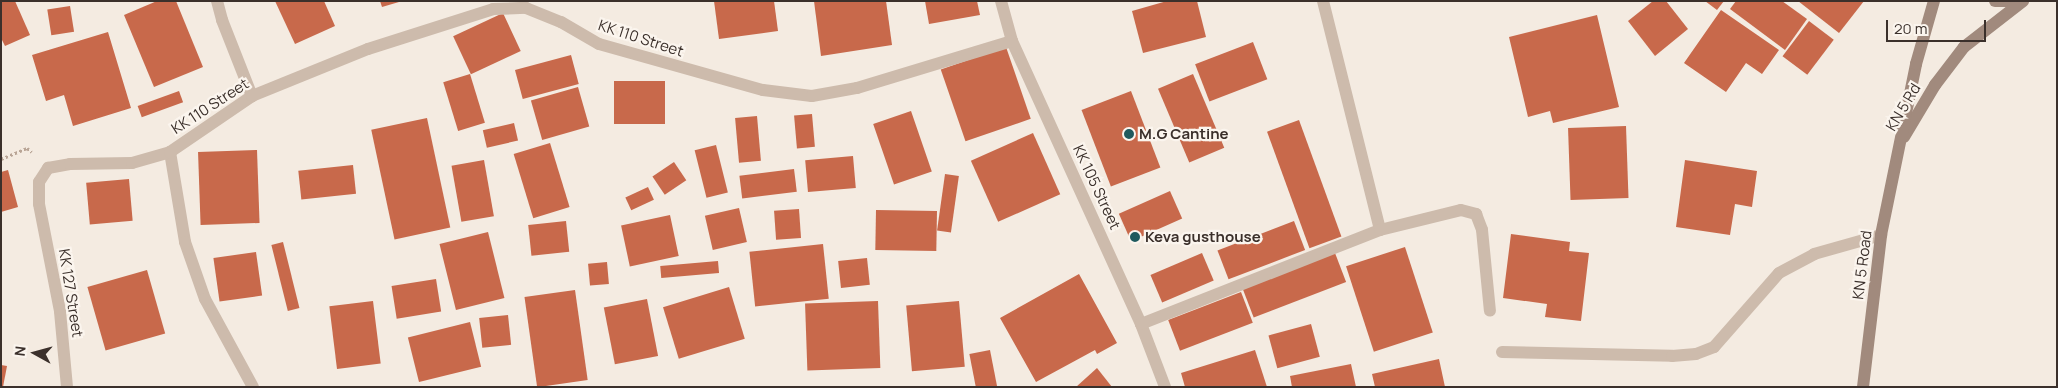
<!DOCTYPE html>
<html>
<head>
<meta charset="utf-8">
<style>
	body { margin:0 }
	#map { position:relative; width:2058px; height:388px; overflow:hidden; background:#f4ebe1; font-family:Manrope,sans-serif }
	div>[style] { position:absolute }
	.building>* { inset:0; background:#c8694b; transform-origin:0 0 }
	.path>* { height:3px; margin-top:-1.5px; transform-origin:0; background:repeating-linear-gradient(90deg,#b9a596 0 2.5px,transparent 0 5px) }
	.minor>* { height:12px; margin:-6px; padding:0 6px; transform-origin:6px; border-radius:6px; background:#cdbbac }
	.secondary>* { height:12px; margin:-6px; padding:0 6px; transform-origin:6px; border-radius:6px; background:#a18a7d }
	.dots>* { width:14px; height:14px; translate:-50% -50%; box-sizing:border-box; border:2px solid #fbf5ee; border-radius:50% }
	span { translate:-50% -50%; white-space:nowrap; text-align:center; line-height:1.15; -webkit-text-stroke:4.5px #fbf5ee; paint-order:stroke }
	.street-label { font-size:15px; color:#3b302b }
	.poi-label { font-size:15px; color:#3b302b; font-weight:700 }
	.left { translate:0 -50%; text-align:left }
	.frame { position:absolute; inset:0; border:2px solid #3b302b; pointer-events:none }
	.north { position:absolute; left:10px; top:328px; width:50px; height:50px; -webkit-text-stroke:4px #fbf5ee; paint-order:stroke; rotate:277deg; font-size:14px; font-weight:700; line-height:20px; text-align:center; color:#3b302b }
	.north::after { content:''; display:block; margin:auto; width:18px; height:22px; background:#3b302b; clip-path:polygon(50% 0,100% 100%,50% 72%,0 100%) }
	.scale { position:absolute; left:1886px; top:20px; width:100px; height:22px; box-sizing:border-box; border:2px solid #3b302b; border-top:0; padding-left:6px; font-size:15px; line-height:18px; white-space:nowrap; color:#3b302b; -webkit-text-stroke:4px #fbf5ee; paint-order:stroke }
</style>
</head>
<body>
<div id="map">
	<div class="building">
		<i style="clip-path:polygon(1px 1px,15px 1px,30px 35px,5px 46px,1px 38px)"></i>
		<i style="clip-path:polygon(157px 1px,176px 1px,203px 67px,154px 87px,124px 15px)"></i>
		<i style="clip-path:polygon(275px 1px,324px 1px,335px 26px,295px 44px)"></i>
		<i style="clip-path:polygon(380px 1px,399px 1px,399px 2px,382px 7px)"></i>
		<i style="clip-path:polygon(714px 1px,774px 1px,778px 31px,719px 39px)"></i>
		<i style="clip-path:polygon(814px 1px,886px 1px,892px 45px,821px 56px)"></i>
		<i style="clip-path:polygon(925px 1px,977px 1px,980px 15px,929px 24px)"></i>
		<i style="clip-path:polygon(1167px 1px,1197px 1px,1206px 37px,1143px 53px,1132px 11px)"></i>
		<i style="clip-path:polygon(1653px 1px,1666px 1px,1688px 29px,1655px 56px,1628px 21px)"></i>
		<i style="clip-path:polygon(1705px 1px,1724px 1px,1717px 10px)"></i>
		<i style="clip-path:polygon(1736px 1px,1782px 1px,1807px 19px,1785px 50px,1730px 9px)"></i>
		<i style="clip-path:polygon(1798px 1px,1864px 1px,1839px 33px)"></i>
		<i style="left:70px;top:6px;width:26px;height:23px;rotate:81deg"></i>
		<i style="clip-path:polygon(1721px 10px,1779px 50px,1762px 74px,1746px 63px,1726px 92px,1684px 63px)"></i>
		<i style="left:503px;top:13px;width:42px;height:55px;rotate:65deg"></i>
		<i style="clip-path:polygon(1597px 15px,1619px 107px,1553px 123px,1550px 111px,1528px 117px,1509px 37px)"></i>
		<i style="left:1809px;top:21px;width:31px;height:44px;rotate:37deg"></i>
		<i style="clip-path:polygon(108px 32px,131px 108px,73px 126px,64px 95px,46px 101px,32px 55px)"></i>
		<i style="left:1253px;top:42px;width:40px;height:62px;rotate:69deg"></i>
		<i style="left:1006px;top:47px;width:76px;height:69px;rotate:71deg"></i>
		<i style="left:571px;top:55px;width:30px;height:58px;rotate:75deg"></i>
		<i style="left:470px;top:74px;width:51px;height:28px;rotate:73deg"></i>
		<i style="left:1193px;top:74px;width:80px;height:38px;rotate:67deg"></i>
		<i style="left:614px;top:81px;width:51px;height:43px"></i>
		<i style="left:578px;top:87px;width:41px;height:49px;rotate:74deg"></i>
		<i style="left:179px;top:91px;width:12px;height:44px;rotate:70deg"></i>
		<i style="left:1131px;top:91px;width:82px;height:53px;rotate:69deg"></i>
		<i style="left:911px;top:111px;width:64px;height:40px;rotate:71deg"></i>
		<i style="left:812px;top:114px;width:33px;height:18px;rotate:85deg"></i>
		<i style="left:757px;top:116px;width:45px;height:22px;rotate:85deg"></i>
		<i style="left:427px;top:118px;width:112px;height:57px;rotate:78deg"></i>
		<i style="left:1299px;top:120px;width:124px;height:34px;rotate:70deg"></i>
		<i style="left:514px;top:123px;width:18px;height:32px;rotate:77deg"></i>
		<i style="left:1626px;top:126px;width:72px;height:58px;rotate:88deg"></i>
		<i style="left:1033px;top:133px;width:67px;height:68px;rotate:66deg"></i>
		<i style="left:550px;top:143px;width:67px;height:38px;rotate:73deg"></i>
		<i style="left:716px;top:145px;width:49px;height:22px;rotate:76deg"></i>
		<i style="left:257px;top:150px;width:73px;height:59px;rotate:88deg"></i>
		<i style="left:853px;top:156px;width:32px;height:48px;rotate:85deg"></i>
		<i style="left:484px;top:160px;width:57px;height:33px;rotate:80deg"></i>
		<i style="clip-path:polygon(1685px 160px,1757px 171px,1752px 207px,1735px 204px,1730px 235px,1676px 227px)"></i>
		<i style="left:674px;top:162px;width:22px;height:26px;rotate:56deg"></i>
		<i style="left:353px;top:165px;width:29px;height:55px;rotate:84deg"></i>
		<i style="left:794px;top:169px;width:23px;height:55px;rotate:83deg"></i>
		<i style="clip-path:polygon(8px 170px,18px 207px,1px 212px,1px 172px)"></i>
		<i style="left:945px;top:174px;width:14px;height:57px;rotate:8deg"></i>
		<i style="left:129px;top:179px;width:42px;height:43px;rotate:85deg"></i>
		<i style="left:648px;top:187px;width:14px;height:25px;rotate:65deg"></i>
		<i style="left:1170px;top:191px;width:30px;height:56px;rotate:66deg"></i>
		<i style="left:739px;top:208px;width:35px;height:35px;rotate:77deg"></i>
		<i style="left:799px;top:209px;width:29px;height:25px;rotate:86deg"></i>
		<i style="left:876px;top:210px;width:61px;height:40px;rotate:1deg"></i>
		<i style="left:670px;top:215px;width:42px;height:50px;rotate:78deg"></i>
		<i style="left:566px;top:221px;width:31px;height:38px;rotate:84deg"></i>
		<i style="left:1294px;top:221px;width:31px;height:82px;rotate:69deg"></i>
		<i style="left:488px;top:232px;width:68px;height:50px;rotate:76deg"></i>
		<i style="clip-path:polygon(1511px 234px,1570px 242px,1569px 251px,1589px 253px,1581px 321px,1545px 317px,1547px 304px,1503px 298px)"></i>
		<i style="left:283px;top:242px;width:68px;height:12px;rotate:76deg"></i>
		<i style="left:823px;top:244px;width:55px;height:74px;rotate:84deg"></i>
		<i style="left:1405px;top:247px;width:90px;height:62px;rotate:72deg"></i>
		<i style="left:256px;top:252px;width:44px;height:43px;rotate:82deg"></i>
		<i style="left:1202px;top:253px;width:30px;height:56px;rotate:67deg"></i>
		<i style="left:1335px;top:253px;width:31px;height:99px;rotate:69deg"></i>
		<i style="left:867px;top:258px;width:27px;height:29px;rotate:84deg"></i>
		<i style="left:718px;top:261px;width:12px;height:58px;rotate:85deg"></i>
		<i style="left:607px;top:262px;width:22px;height:19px;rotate:85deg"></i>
		<i style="left:147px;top:270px;width:66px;height:62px;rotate:74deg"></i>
		<i style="clip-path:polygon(1079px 274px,1117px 343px,1097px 354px,1095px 350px,1036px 382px,1000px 318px)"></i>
		<i style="left:436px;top:279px;width:33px;height:45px;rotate:81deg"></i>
		<i style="left:729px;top:287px;width:54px;height:69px;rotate:73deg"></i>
		<i style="left:575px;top:290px;width:91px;height:51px;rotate:82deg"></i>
		<i style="left:1241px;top:292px;width:33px;height:78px;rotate:69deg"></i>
		<i style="left:647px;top:299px;width:58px;height:44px;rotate:79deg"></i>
		<i style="left:373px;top:301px;width:63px;height:44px;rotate:83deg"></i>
		<i style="left:878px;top:301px;width:67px;height:73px;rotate:88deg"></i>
		<i style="left:959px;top:301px;width:66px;height:53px;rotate:85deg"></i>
		<i style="left:508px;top:315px;width:30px;height:29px;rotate:84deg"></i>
		<i style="left:470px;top:322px;width:46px;height:64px;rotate:76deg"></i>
		<i style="left:1311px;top:324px;width:34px;height:44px;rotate:75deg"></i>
		<i style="left:990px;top:350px;width:38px;height:21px;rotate:79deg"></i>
		<i style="clip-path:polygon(1255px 350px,1267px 387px,1185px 387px,1181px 373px)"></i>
		<i style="clip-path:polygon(1439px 359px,1445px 387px,1375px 387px,1372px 374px)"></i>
		<i style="clip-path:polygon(1351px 364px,1356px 387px,1292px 387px,1290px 376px)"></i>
		<i style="clip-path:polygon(1px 365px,7px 366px,3px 387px,1px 387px)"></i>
		<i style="clip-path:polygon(1097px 368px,1112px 387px,1076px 387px)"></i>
	</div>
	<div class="path">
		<i style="left:1px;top:159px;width:28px;rotate:-23deg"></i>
		<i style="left:27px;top:148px;width:6px;rotate:39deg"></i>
	</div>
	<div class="minor">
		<i style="left:217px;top:1px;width:20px;rotate:75deg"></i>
		<i style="left:222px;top:20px;width:82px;rotate:68.5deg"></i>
		<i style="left:1001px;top:1px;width:41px;rotate:74.6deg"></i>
		<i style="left:1012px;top:41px;width:311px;rotate:65.5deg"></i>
		<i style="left:1141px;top:324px;width:67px;rotate:69.1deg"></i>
		<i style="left:1323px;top:1px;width:236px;rotate:76deg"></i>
		<i style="left:170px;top:152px;width:91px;rotate:80.5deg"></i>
		<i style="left:185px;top:242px;width:60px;rotate:70.7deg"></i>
		<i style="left:205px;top:299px;width:100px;rotate:61.4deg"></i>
		<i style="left:1141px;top:324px;width:257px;rotate:-21.5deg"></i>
		<i style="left:1380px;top:230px;width:83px;rotate:-13.9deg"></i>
		<i style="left:1461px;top:210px;width:16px;rotate:15deg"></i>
		<i style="left:1476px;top:214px;width:17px;rotate:69deg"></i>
		<i style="left:1482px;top:230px;width:81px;rotate:84.4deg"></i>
		<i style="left:1502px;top:352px;width:170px;rotate:1.3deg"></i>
		<i style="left:1672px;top:356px;width:24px;rotate:-5deg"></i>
		<i style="left:1696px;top:354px;width:19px;rotate:-21deg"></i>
		<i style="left:1714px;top:347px;width:98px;rotate:-48.7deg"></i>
		<i style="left:1779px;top:273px;width:40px;rotate:-28deg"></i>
		<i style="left:1814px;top:254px;width:70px;rotate:-15.8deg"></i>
		<i style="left:67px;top:387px;width:76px;rotate:-95.3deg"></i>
		<i style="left:60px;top:311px;width:109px;rotate:-101.1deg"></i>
		<i style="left:39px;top:204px;width:22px;rotate:-90deg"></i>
		<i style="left:39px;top:182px;width:17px;rotate:-57deg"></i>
		<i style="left:48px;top:168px;width:22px;rotate:-10deg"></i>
		<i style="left:70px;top:164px;width:62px;rotate:-0.9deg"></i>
		<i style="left:132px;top:163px;width:40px;rotate:-16deg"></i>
		<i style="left:170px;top:152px;width:99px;rotate:-34.3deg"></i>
		<i style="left:252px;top:96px;width:125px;rotate:-22.1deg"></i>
		<i style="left:368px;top:49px;width:131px;rotate:-17.7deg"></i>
		<i style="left:493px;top:9px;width:33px;rotate:-2deg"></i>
		<i style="left:526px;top:8px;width:38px;rotate:22deg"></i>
		<i style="left:561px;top:22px;width:44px;rotate:30.1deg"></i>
		<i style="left:599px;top:44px;width:170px;rotate:15.7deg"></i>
		<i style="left:763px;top:90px;width:49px;rotate:7deg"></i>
		<i style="left:812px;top:96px;width:46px;rotate:-10.1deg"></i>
		<i style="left:857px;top:88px;width:162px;rotate:-16.9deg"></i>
	</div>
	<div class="secondary">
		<i style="left:1995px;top:1px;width:25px"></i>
		<i style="left:1904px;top:137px;width:61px;rotate:-59.2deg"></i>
		<i style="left:1935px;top:85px;width:48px;rotate:-52.7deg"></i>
		<i style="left:1964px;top:47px;width:75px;rotate:-37.9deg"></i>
		<i style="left:1863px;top:387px;width:153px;rotate:-83.2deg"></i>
		<i style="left:1881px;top:235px;width:175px;rotate:-78.4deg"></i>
		<i style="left:1916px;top:64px;width:66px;rotate:-74.1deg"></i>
	</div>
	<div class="dots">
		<i style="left:1129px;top:134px;background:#1f5a5e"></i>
		<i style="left:1135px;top:237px;background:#1f5a5e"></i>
	</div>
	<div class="street-label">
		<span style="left:641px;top:38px;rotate:18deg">KK 110 Street</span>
		<span style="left:210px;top:106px;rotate:-33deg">KK 110 Street</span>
		<span style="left:1903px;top:107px;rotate:-59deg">KN 5 Rd</span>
		<span style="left:1097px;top:187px;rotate:65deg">KK 105 Street</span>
		<span style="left:1862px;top:265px;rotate:-83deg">KN 5 Road</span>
		<span style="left:71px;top:293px;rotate:81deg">KK 127 Street</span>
	</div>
	<div class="poi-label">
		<span class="left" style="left:1139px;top:134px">M.G Cantine</span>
		<span class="left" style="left:1145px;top:237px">Keva gusthouse</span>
	</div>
	<div class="frame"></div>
	<div class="north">N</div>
	<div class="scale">20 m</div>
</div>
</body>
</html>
